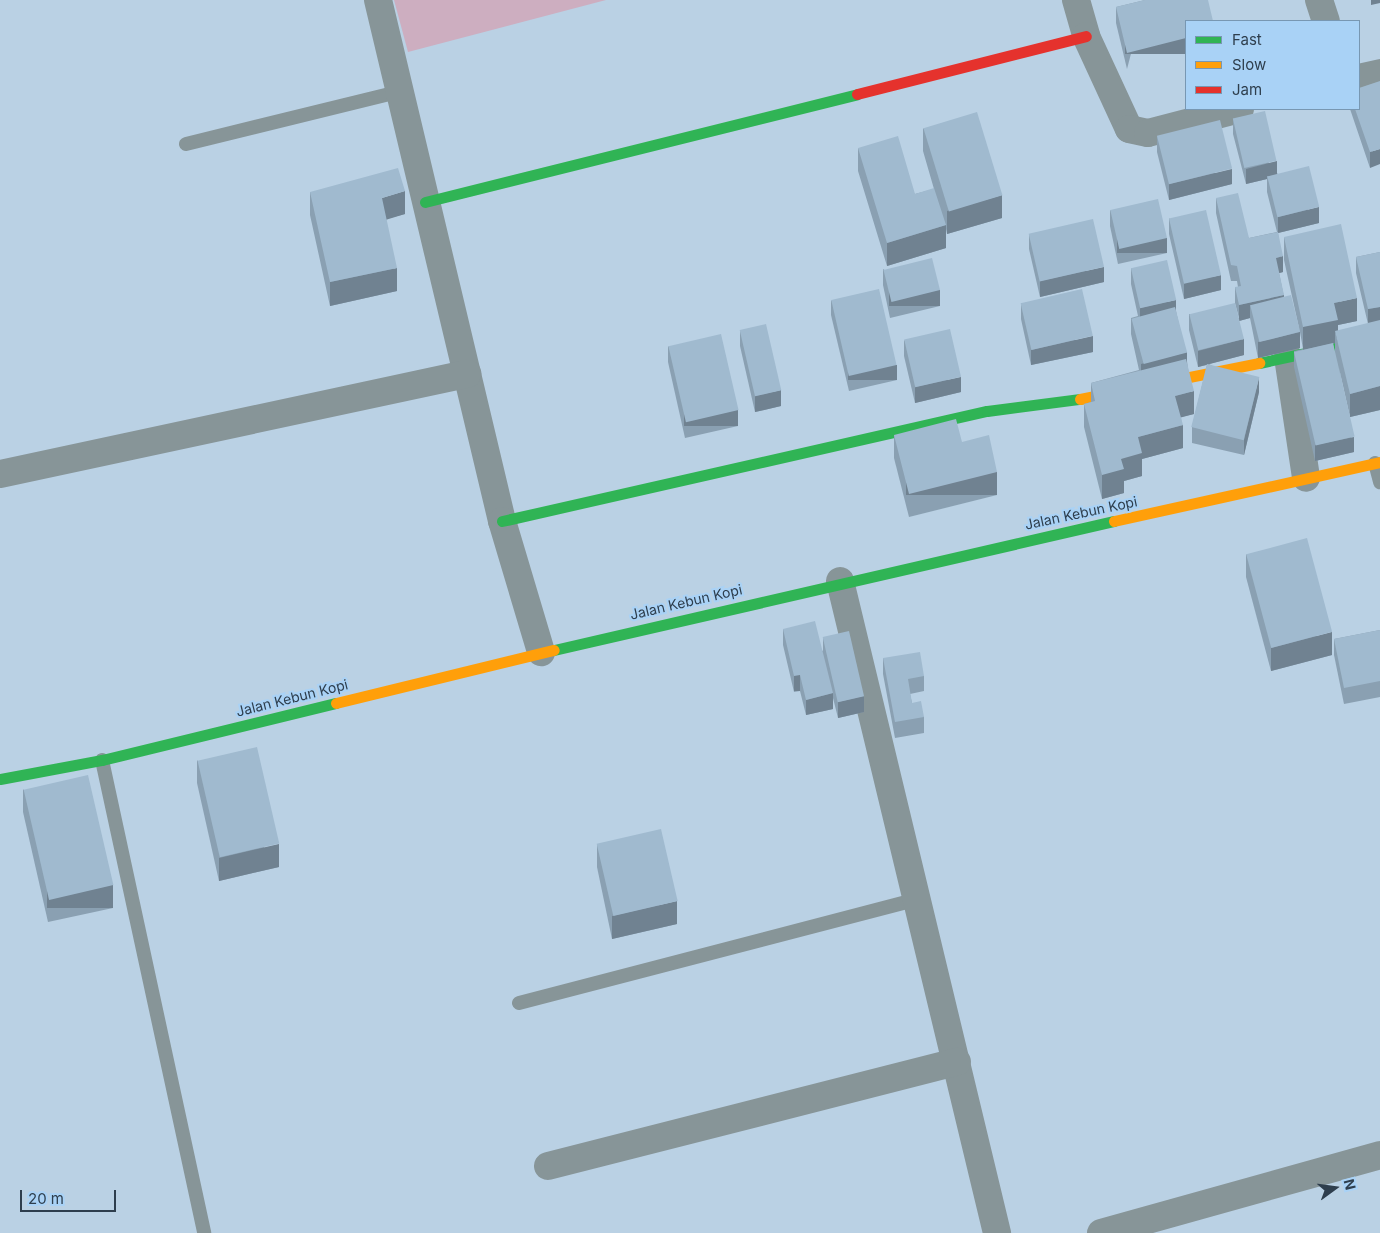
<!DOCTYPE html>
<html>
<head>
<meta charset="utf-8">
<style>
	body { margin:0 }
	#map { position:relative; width:1380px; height:1233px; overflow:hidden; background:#bad1e4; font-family:Inter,sans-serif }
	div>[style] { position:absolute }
	.green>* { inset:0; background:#cdaec0 }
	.lane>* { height:14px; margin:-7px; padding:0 7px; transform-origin:7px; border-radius:7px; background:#879598 }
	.street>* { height:28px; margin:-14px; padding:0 14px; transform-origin:14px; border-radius:14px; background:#879598 }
	.fast>* { height:11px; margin:-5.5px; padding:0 5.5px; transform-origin:5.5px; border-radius:5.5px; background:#30b455 }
	.slow>* { height:11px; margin:-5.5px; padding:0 5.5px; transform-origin:5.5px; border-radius:5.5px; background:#ff9f0a }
	.jam>* { height:11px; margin:-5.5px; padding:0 5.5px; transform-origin:5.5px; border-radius:5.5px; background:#e5322d }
	.wall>* { inset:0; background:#8aa0b2 }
	.shaded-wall>* { inset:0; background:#708291; transform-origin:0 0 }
	.building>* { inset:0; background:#a0bacf; transform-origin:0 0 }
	span { translate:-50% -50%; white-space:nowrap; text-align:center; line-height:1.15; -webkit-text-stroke:4px #a9d2f6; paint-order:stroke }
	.street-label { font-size:14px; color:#2e3e4d }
	.legend { position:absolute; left:1185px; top:20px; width:175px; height:90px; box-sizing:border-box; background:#a9d2f6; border:1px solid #7897b2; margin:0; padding:6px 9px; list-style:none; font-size:15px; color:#2e3e4d }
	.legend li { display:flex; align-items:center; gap:10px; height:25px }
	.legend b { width:25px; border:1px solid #7897b2 }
	.north { position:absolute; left:1310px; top:1163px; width:50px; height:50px; -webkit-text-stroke:4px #a9d2f6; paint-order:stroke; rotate:76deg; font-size:14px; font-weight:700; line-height:20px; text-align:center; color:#2e3e4d }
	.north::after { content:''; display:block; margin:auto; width:18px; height:22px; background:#2e3e4d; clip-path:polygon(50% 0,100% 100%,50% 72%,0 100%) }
	.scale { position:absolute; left:20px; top:1190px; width:96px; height:22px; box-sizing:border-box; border:2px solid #2e3e4d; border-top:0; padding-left:6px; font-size:15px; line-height:18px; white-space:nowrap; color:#2e3e4d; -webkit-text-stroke:4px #a9d2f6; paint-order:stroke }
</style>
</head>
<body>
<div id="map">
	<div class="green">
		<i style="clip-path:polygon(394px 0,606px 0,408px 52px)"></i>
	</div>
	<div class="lane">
		<i style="left:186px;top:144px;width:218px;rotate:-13.8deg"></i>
		<i style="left:1375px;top:463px;width:20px;rotate:75deg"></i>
		<i style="left:102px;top:760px;width:484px;rotate:77.8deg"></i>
		<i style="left:519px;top:1003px;width:412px;rotate:-14.6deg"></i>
	</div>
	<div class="street">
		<i style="left:378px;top:0;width:536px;rotate:76.61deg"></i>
		<i style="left:502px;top:521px;width:137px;rotate:73.4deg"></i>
		<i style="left:1076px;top:0;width:37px;rotate:74deg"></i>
		<i style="left:1086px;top:36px;width:102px;rotate:65.2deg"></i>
		<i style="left:1129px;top:129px;width:19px;rotate:12deg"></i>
		<i style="left:1148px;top:133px;width:95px;rotate:-14.6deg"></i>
		<i style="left:1319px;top:0;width:22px;rotate:72deg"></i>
		<i style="left:1359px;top:78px;width:22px;rotate:-13deg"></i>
		<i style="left:1288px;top:357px;width:122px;rotate:81.5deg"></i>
		<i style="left:0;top:474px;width:478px;rotate:-12.1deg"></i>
		<i style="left:840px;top:581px;width:671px;rotate:76.46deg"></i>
		<i style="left:548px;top:1166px;width:422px;rotate:-14.3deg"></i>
		<i style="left:1101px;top:1233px;width:290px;rotate:-15.6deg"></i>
	</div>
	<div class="fast">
		<i style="left:425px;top:202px;width:445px;rotate:-14deg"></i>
		<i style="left:1259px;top:363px;width:124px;rotate:-12.1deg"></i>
		<i style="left:502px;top:521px;width:497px;rotate:-12.8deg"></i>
		<i style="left:987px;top:411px;width:94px;rotate:-7.4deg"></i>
		<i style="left:554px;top:650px;width:575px;rotate:-12.97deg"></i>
		<i style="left:0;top:779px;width:104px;rotate:-10.6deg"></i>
		<i style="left:102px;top:760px;width:241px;rotate:-13.7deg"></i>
	</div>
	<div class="slow">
		<i style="left:1080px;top:399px;width:183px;rotate:-11.4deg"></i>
		<i style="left:1114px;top:521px;width:272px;rotate:-12.5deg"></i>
		<i style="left:336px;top:703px;width:224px;rotate:-13.7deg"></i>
	</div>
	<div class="jam">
		<i style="left:857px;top:94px;width:236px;rotate:-14.2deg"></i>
	</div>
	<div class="wall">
		<i style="clip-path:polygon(1145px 0,1127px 69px,1116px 23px,1116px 7px)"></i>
		<i style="clip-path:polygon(1380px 81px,1370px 168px,1350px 109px,1359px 109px)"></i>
		<i style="clip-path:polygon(evenodd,1233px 118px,1277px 173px,1319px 223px,1278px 233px,1283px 272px,1279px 273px,1284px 297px,1299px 328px,1284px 260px,1284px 237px,1357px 321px,1338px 325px,1338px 331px,1368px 324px,1356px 273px,1356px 257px,1380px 252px,1380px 410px,1350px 417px,1339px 368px,1354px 452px,1315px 461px,1294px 367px,1294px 351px,1303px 349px,1300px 332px,1300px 348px,1258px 358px,1250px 318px,1239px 321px,1244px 355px,1209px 364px,1259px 392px,1244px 455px,1192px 443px,1192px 427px,1207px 365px,1198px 367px,1189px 330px,1189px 314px,1239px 318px,1235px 303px,1235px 287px,1238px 287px,1237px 281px,1231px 281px,1216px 213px,1216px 198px,1249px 238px,1277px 232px,1267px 192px,1267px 179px,1246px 184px,1233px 134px,1233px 118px,1335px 343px,1335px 353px,1333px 344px,1335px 343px)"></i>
		<i style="clip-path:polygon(923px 128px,1002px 218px,947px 234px,946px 229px,946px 248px,887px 266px,858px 171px,858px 148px,915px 194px,934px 189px,923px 151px)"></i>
		<i style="clip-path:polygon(1157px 136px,1232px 184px,1169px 200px,1157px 152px)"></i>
		<i style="clip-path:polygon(310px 192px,405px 214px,386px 219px,397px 291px,330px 306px,310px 215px)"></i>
		<i style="clip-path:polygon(1110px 210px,1167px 253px,1118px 264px,1110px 226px)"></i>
		<i style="clip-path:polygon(1169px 218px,1221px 290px,1184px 299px,1169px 234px)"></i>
		<i style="clip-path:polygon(1029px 234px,1104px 282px,1040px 297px,1029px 249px)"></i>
		<i style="clip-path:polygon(1131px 268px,1176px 311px,1187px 361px,1194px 414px,1181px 417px,1183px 448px,1142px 459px,1142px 476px,1124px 481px,1124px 493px,1102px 499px,1084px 427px,1084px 404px,1091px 402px,1091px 383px,1139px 370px,1131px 334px,1131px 318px,1138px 316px,1131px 284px)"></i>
		<i style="clip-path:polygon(883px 269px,940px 306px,890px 318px,883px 285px)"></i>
		<i style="clip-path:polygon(831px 300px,897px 380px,849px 391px,831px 315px)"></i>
		<i style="clip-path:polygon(1021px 303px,1093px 352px,1031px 365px,1021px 319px)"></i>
		<i style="clip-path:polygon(740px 330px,781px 406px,755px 412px,740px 346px)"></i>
		<i style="clip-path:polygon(904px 340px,961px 392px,915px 403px,904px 356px)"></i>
		<i style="clip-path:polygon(668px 346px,738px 426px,685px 438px,668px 362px)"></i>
		<i style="clip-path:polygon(894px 435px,962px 442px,997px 495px,909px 517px,894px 458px)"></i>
		<i style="clip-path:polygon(1246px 554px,1332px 655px,1271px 671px,1246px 577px)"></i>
		<i style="clip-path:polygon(783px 629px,823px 651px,823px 637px,864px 712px,838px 718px,833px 698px,833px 709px,806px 715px,800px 691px,794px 692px,783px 645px)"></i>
		<i style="clip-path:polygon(1380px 630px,1380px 697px,1344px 704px,1334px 655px,1334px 639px)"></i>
		<i style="clip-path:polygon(883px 658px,924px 676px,924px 691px,910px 694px,912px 703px,924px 717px,924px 733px,895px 738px,883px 674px)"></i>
		<i style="clip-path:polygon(197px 760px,279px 867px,219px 881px,197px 783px)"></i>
		<i style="clip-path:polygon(23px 789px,113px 908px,48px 922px,23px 812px)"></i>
		<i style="clip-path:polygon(597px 844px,677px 924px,612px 939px,597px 867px)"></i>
	</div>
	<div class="shaded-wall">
		<i style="clip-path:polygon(1371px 0,1380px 0,1380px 3px,1371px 5px)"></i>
		<i style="left:1186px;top:38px;width:16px;height:61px;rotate:90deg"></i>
		<i style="clip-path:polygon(1380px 149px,1380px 164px,1370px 168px,1370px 152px)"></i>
		<i style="clip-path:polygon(1277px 161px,1277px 176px,1267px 176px,1267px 179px,1246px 184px,1246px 169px)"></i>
		<i style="clip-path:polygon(1232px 169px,1232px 184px,1169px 200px,1169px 184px)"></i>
		<i style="clip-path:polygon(405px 191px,405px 214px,382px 221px,382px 198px)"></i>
		<i style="clip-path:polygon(1002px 195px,1002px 218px,947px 234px,947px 211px)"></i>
		<i style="clip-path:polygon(1319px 207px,1319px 223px,1278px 233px,1278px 217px)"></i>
		<i style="clip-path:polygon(946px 225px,946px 248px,887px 266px,887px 243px)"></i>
		<i style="left:1167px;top:238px;width:15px;height:50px;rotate:90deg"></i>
		<i style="clip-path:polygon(1283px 256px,1283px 272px,1276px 274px,1276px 258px)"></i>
		<i style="clip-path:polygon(1104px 267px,1104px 282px,1040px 297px,1040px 281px)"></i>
		<i style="clip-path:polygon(397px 268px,397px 291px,330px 306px,330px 282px)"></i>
		<i style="clip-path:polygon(1221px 275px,1221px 290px,1184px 299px,1184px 283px)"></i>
		<i style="left:940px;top:290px;width:16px;height:51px;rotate:90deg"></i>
		<i style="clip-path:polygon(1284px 295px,1284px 311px,1250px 305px,1250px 318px,1239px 321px,1239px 305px)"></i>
		<i style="clip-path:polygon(1357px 298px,1357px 321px,1338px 325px,1338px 342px,1335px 331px,1335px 343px,1303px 350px,1303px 327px,1334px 303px)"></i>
		<i style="clip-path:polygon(1176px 300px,1176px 315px,1140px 323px,1140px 308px)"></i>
		<i style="clip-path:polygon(1380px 307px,1380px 322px,1368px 325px,1368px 309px)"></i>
		<i style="clip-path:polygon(1300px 332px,1300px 348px,1258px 358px,1258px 342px)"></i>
		<i style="clip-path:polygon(1093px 336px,1093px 352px,1031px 365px,1031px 350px)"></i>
		<i style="clip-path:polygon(1244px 339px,1244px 355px,1198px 367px,1198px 351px)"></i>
		<i style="clip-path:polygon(1187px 352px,1187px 368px,1141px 379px,1141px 364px)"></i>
		<i style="left:897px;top:365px;width:15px;height:49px;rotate:90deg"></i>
		<i style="clip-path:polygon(961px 377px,961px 392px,915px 403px,915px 387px)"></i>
		<i style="clip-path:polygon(1259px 377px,1259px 392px,1244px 455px,1244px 440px)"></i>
		<i style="clip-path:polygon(1380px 386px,1380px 410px,1350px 417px,1350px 394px)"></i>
		<i style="clip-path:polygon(781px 390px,781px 406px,755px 412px,755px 396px)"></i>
		<i style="clip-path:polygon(1194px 391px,1194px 414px,1175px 419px,1175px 396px)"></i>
		<i style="left:738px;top:410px;width:16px;height:54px;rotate:90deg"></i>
		<i style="clip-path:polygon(1183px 425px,1183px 448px,1142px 459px,1142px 476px,1124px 481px,1124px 493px,1102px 499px,1102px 475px,1121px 459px,1138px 437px)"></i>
		<i style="clip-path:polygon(1354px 437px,1354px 452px,1315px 461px,1315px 445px)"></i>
		<i style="left:997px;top:472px;width:23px;height:91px;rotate:90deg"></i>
		<i style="clip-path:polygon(1332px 632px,1332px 655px,1271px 671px,1271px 648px)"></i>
		<i style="left:800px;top:675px;width:16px;height:6px;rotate:90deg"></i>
		<i style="clip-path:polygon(833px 693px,833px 709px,806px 715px,806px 700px)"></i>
		<i style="clip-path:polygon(864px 696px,864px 712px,838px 718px,838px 702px)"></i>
		<i style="clip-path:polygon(279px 844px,279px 867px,219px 881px,219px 858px)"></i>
		<i style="left:113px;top:885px;width:23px;height:66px;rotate:90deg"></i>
		<i style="clip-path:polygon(677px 901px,677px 924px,612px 939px,612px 916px)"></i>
	</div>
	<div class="building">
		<i style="clip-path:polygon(1145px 0,1208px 0,1213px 21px,1186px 21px,1186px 38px,1127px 53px,1116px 7px)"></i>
		<i style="clip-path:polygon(1380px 81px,1380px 149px,1370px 152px,1355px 109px,1359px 109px,1359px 88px)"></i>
		<i style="left:1265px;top:111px;width:51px;height:33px;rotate:77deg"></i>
		<i style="left:977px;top:112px;width:87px;height:56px;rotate:73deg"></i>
		<i style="left:1220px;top:120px;width:50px;height:65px;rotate:76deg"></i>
		<i style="clip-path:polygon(898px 136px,915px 194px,934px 188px,946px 225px,887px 243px,858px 148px)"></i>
		<i style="left:1309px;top:166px;width:42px;height:43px;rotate:76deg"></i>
		<i style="clip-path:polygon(398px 168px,405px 191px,382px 198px,397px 268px,330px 282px,310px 192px)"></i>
		<i style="clip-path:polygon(1238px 193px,1249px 238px,1278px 232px,1283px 256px,1276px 258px,1284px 295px,1239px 305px,1235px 287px,1241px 286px,1237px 266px,1231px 265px,1216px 198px)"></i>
		<i style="left:1158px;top:199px;width:40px;height:49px;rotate:77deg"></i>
		<i style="left:1206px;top:210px;width:67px;height:38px;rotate:77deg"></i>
		<i style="left:1093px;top:219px;width:49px;height:66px;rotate:77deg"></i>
		<i style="clip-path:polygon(1341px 224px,1357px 298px,1334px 303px,1338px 320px,1303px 327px,1284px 237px)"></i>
		<i style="clip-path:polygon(1380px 252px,1380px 307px,1368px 309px,1356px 257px)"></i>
		<i style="left:932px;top:258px;width:33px;height:50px;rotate:76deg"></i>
		<i style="left:1167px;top:260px;width:41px;height:37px;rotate:77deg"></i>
		<i style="left:879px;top:289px;width:78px;height:49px;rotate:77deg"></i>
		<i style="left:1082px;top:289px;width:48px;height:63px;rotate:77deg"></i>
		<i style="left:1291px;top:295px;width:38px;height:42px;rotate:76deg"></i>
		<i style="left:1235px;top:303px;width:37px;height:47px;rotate:76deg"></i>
		<i style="left:1175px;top:307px;width:47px;height:45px;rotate:75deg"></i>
		<i style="clip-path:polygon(1380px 320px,1380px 386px,1350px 394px,1335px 331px)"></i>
		<i style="left:766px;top:324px;width:68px;height:27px;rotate:77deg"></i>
		<i style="left:950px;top:329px;width:49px;height:47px;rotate:77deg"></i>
		<i style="left:721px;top:334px;width:78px;height:54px;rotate:77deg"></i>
		<i style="left:1333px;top:343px;width:96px;height:40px;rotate:77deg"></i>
		<i style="clip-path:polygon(1186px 359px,1194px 391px,1175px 396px,1183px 425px,1138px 437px,1142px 453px,1121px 459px,1124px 469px,1102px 475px,1084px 404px,1095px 401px,1091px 383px)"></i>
		<i style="left:1207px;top:364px;width:54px;height:65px;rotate:14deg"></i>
		<i style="clip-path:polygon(956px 419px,962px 442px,989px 435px,997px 472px,909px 494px,894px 435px)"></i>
		<i style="left:1307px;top:538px;width:97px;height:63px;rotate:75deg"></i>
		<i style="clip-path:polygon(815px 621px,833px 693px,806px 700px,800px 675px,794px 676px,783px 629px)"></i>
		<i style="clip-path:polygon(1380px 630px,1380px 681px,1344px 688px,1334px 639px)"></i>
		<i style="left:849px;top:631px;width:67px;height:27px;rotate:77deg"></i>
		<i style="clip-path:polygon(920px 652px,924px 676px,908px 679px,912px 703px,921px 701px,924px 717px,895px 722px,883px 658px)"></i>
		<i style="left:257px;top:747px;width:99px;height:61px;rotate:77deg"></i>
		<i style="left:88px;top:775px;width:113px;height:66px;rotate:77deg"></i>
		<i style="left:661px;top:829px;width:74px;height:66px;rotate:77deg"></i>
	</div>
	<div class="street-label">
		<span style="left:1081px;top:513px;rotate:-12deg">Jalan Kebun Kopi</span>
		<span style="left:686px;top:602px;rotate:-13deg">Jalan Kebun Kopi</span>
		<span style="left:292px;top:698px;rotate:-14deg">Jalan Kebun Kopi</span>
	</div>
	<ul class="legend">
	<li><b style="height:6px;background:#30b455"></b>Fast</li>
	<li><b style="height:6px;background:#ff9f0a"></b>Slow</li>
	<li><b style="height:6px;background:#e5322d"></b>Jam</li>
	</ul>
	<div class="north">N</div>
	<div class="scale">20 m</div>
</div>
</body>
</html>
